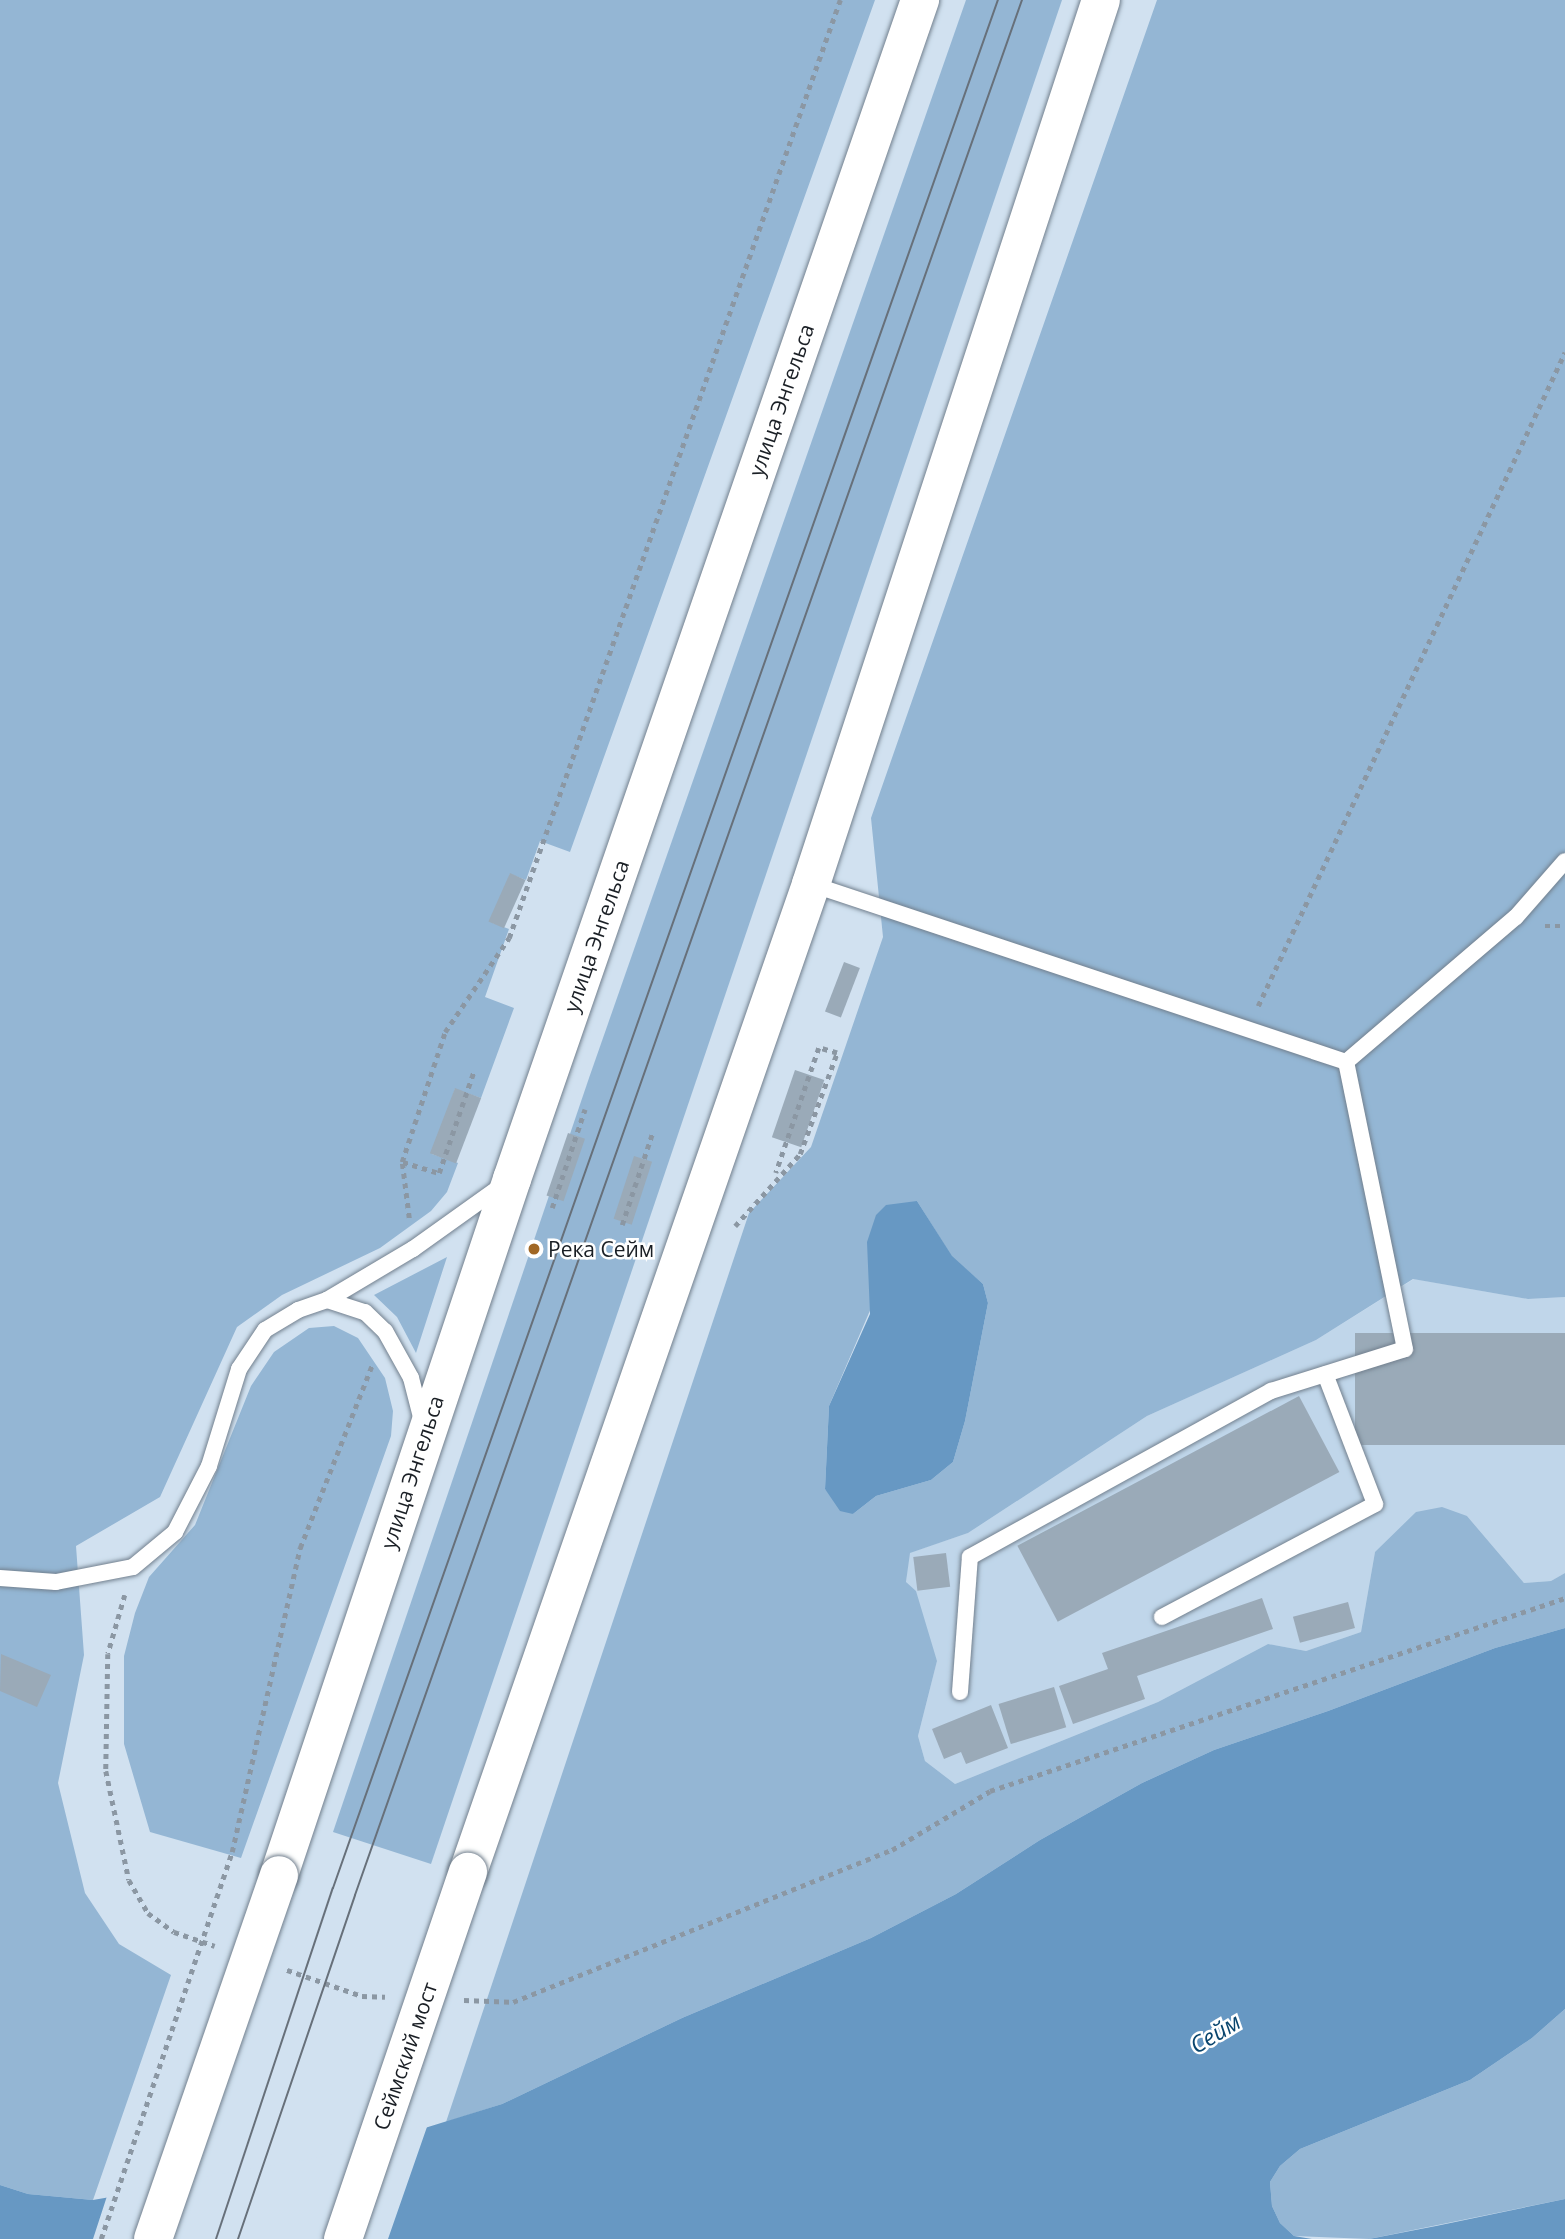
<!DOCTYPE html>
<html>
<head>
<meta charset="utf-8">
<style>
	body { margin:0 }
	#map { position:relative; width:1565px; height:2239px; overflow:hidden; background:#d1e1f0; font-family:"Open Sans",sans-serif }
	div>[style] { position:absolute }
	.built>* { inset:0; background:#c0d6ea }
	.green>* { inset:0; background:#94b6d4 }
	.water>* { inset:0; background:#6798c3 }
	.pier>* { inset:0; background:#d1e1f0 }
	.building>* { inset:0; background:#9aaab8; transform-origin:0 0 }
	.path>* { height:4.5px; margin-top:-2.25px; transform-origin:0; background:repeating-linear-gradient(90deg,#8b97a3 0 5px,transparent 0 10px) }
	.roads { filter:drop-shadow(0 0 2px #72808e) drop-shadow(0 0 2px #72808e) }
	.service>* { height:16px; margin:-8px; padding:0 8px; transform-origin:8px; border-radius:8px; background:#fff }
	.primary>* { height:38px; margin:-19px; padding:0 19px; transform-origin:19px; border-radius:19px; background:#fff }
	.tram>* { height:2px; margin:-1px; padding:0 1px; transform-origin:1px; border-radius:1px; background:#67707a }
	.path-bridge>* { height:4.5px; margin-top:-2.25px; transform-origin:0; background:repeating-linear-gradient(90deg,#8b97a3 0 5px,transparent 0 10px) }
	.bridges { filter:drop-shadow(0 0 2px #72808e) drop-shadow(0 0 2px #72808e) }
	.primary-bridge>* { height:38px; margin:-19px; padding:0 19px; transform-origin:19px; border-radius:19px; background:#fff }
	.dots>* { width:19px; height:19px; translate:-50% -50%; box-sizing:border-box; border:4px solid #fff; border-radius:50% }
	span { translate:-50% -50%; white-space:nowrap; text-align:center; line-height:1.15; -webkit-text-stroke:5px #fff; paint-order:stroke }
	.street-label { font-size:21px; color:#1a1f25 }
	.poi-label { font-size:21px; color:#1a1f25 }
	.left { translate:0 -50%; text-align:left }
	.water-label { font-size:23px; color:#09456e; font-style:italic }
</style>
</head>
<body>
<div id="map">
	<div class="built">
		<i style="clip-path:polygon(1414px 1279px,1528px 1299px,1565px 1297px,1565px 1573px,1551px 1581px,1524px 1583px,1467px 1516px,1375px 1552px,1361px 1632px,1306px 1651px,1268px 1644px,1158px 1702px,955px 1784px,925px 1761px,918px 1736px,937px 1661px,906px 1583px,909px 1553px,968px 1533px,1147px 1416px,1316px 1340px)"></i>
	</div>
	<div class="green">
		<i style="clip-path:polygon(0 0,875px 0,570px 852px,540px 841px,526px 880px,510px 874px,493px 923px,509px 929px,485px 997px,514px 1008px,481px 1098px,455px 1089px,432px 1154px,458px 1163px,447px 1192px,431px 1211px,380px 1248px,282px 1295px,237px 1327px,160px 1497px,76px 1546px,84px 1655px,58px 1783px,85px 1893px,119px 1944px,171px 1975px,93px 2200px,28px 2194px,0 2185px)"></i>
		<i style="clip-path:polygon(966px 0,1062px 0,431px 1864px,333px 1832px,589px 1078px)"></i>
		<i style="clip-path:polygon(evenodd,1157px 0,1565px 0,1565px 1297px,1528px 1299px,1413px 1279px,1316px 1340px,1147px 1416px,968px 1533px,910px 1553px,906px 1582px,916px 1591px,937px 1661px,918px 1736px,925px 1761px,955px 1784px,1158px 1702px,1268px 1644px,1306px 1651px,1361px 1632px,1375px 1552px,1416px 1512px,1442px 1507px,1467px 1516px,1524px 1583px,1551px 1581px,1565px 1573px,1565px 1628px,1495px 1648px,1328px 1711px,1214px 1750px,1142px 1783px,1040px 1840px,956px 1894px,871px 1938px,682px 2018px,502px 2104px,446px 2122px,749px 1213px,811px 1147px,883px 937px,871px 818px,1157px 0,917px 1201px,952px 1257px,983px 1284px,988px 1303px,965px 1421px,953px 1462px,931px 1480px,876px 1496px,853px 1514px,825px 1489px,829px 1406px,917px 1201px)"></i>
		<i style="clip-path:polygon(447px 1257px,416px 1353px,397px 1317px,374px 1295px)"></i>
		<i style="clip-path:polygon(334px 1326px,358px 1338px,385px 1378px,393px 1411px,391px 1436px,241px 1858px,150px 1832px,124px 1744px,124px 1656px,135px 1613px,149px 1577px,195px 1525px,251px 1386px,274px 1352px,309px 1328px)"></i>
		<i style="clip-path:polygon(1565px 2009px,1565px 2199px,1369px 2239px,1294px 2236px,1280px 2223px,1272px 2206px,1270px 2182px,1280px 2166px,1300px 2149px,1470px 2080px,1532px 2038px)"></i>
	</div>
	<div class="water">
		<i style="clip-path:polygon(917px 1201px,952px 1256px,983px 1284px,988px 1303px,965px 1421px,953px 1462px,931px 1480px,876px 1496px,853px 1514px,840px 1511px,825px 1489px,829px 1406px,870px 1314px,867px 1242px,876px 1215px,886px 1205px)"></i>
		<i style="clip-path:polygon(1565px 1628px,1565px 2009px,1532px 2038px,1470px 2080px,1300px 2149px,1280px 2166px,1270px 2182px,1272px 2206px,1280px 2223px,1294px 2236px,1312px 2239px,0 2239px,0 2185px,28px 2194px,93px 2200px,322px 2160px,502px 2104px,682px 2018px,871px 1938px,956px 1894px,1040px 1840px,1142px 1783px,1214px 1750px,1328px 1711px,1495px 1648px)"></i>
		<i style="clip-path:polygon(1565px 2199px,1565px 2239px,1369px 2239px,1436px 2226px)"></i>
	</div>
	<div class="pier">
		<i style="clip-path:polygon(428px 2124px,388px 2239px,93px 2239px,108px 2193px,322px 2157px)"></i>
	</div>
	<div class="building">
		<i style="left:510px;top:873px;width:17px;height:53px;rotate:24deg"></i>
		<i style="left:844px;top:962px;width:17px;height:53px;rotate:21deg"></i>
		<i style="left:795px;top:1070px;width:31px;height:71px;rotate:19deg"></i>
		<i style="left:455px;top:1088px;width:28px;height:70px;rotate:21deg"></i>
		<i style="left:568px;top:1133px;width:18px;height:66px;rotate:19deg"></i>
		<i style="left:634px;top:1156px;width:19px;height:66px;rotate:18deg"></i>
		<i style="left:1565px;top:1333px;width:112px;height:210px;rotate:90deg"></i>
		<i style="left:1299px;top:1396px;width:86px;height:319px;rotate:62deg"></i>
		<i style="left:946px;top:1553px;width:34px;height:33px;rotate:83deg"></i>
		<i style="clip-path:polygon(1262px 1598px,1273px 1629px,1137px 1676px,1145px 1699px,1073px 1724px,1059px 1686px,1108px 1669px,1102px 1653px)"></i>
		<i style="left:1348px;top:1602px;width:27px;height:57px;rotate:75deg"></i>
		<i style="clip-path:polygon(1px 1654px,51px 1675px,37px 1707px,0 1691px)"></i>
		<i style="left:1054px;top:1687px;width:42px;height:58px;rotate:73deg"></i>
		<i style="clip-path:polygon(991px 1705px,1008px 1748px,966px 1764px,961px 1752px,944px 1759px,932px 1729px)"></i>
	</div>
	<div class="path">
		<i style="left:1545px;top:926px;width:20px"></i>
		<i style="left:1258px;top:1006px;width:722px;rotate:-64.85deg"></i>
		<i style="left:403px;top:1162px;width:38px;rotate:17deg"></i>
		<i style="left:439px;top:1173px;width:108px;rotate:-71.1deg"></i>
		<i style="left:552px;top:1208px;width:104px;rotate:-71.6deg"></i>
		<i style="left:409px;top:1218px;width:56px;rotate:-97.1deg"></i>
		<i style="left:402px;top:1162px;width:137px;rotate:-71.7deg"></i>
		<i style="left:445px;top:1032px;width:114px;rotate:-55.8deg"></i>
		<i style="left:509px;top:938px;width:995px;rotate:-70.56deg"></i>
		<i style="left:622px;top:1225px;width:99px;rotate:-71.7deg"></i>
		<i style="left:735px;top:1226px;width:97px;rotate:-47.9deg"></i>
		<i style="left:800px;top:1154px;width:108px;rotate:-69.9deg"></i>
		<i style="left:837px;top:1053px;width:19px;rotate:-164deg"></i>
		<i style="left:819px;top:1048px;width:132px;rotate:109deg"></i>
		<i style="left:125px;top:1595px;width:61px;rotate:106.1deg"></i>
		<i style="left:108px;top:1654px;width:117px;rotate:91deg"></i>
		<i style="left:106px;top:1771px;width:111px;rotate:78.1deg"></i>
		<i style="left:129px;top:1880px;width:38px;rotate:60deg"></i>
		<i style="left:148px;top:1913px;width:32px;rotate:36deg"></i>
		<i style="left:174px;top:1932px;width:43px;rotate:18.9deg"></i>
		<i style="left:232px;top:1852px;width:312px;rotate:-77.4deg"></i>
		<i style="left:300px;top:1548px;width:199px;rotate:-68.5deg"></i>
		<i style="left:287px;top:1970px;width:79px;rotate:19.1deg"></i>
		<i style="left:362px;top:1996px;width:23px;rotate:2deg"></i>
		<i style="left:464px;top:2000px;width:49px;rotate:2.3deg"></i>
		<i style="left:513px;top:2002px;width:408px;rotate:-21.9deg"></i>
		<i style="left:892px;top:1850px;width:114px;rotate:-31deg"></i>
		<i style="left:990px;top:1791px;width:607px;rotate:-18.55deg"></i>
	</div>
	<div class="roads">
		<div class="service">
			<i style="left:811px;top:884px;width:564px;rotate:18.4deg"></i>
			<i style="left:1346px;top:1062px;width:223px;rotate:-40.5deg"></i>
			<i style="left:1516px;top:917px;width:74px;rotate:-48.8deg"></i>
			<i style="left:327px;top:1300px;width:40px;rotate:18deg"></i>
			<i style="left:365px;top:1312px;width:28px;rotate:44deg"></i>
			<i style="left:385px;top:1331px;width:54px;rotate:61deg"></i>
			<i style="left:411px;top:1378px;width:40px;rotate:75.6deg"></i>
			<i style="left:0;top:1578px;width:56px;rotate:4.1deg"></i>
			<i style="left:56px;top:1582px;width:78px;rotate:-11deg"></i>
			<i style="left:133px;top:1567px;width:55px;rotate:-39.8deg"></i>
			<i style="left:175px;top:1532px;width:74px;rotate:-62.7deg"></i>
			<i style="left:209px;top:1466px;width:102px;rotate:-72.8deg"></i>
			<i style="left:239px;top:1369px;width:47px;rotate:-56.3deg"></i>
			<i style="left:265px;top:1330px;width:39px;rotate:-31deg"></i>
			<i style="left:298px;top:1310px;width:31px;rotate:-19deg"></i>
			<i style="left:327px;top:1300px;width:100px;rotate:-30.7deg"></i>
			<i style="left:413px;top:1249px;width:108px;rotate:-35.6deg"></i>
			<i style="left:1162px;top:1617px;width:241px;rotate:-27.9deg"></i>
			<i style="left:1375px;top:1504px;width:139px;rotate:-111deg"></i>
			<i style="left:960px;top:1692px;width:135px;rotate:-85.8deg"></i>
			<i style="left:970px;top:1557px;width:344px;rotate:-28.9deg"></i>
			<i style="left:1271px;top:1391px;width:140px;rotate:-17.4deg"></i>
			<i style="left:1405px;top:1349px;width:293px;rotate:-101.6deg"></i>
		</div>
		<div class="primary">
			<i style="left:468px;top:1872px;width:1046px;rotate:-70.85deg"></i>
			<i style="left:811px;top:884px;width:930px;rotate:-71.84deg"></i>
			<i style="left:279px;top:1875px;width:734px;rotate:-71.49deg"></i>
			<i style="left:512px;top:1179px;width:1248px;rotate:-70.91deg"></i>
		</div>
	</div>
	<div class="tram">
		<i style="left:216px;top:2239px;width:370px;rotate:-71.6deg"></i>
		<i style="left:333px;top:1888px;width:2002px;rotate:-70.6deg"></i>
		<i style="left:238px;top:2239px;width:363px;rotate:-71.2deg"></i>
		<i style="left:355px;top:1895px;width:2009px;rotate:-70.61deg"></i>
	</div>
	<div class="path-bridge">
		<i style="left:101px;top:2239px;width:409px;rotate:-71.3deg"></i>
	</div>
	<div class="bridges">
		<div class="primary-bridge">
			<i style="left:153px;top:2239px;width:385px;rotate:-70.9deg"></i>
			<i style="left:343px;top:2239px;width:388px;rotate:-71.2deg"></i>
		</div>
	</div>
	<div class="dots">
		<i style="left:534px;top:1249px;background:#a06725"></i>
	</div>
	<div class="street-label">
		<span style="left:781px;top:400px;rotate:-71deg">улица Энгельса</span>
		<span style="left:596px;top:936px;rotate:-71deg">улица Энгельса</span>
		<span style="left:412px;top:1472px;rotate:-72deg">улица Энгельса</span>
		<span style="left:405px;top:2056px;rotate:-71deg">Сеймский мост</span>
	</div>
	<div class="poi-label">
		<span class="left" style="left:548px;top:1249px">Река Сейм</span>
	</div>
	<div class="water-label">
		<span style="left:1215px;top:2033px;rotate:-31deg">Сейм</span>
	</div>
</div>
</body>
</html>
